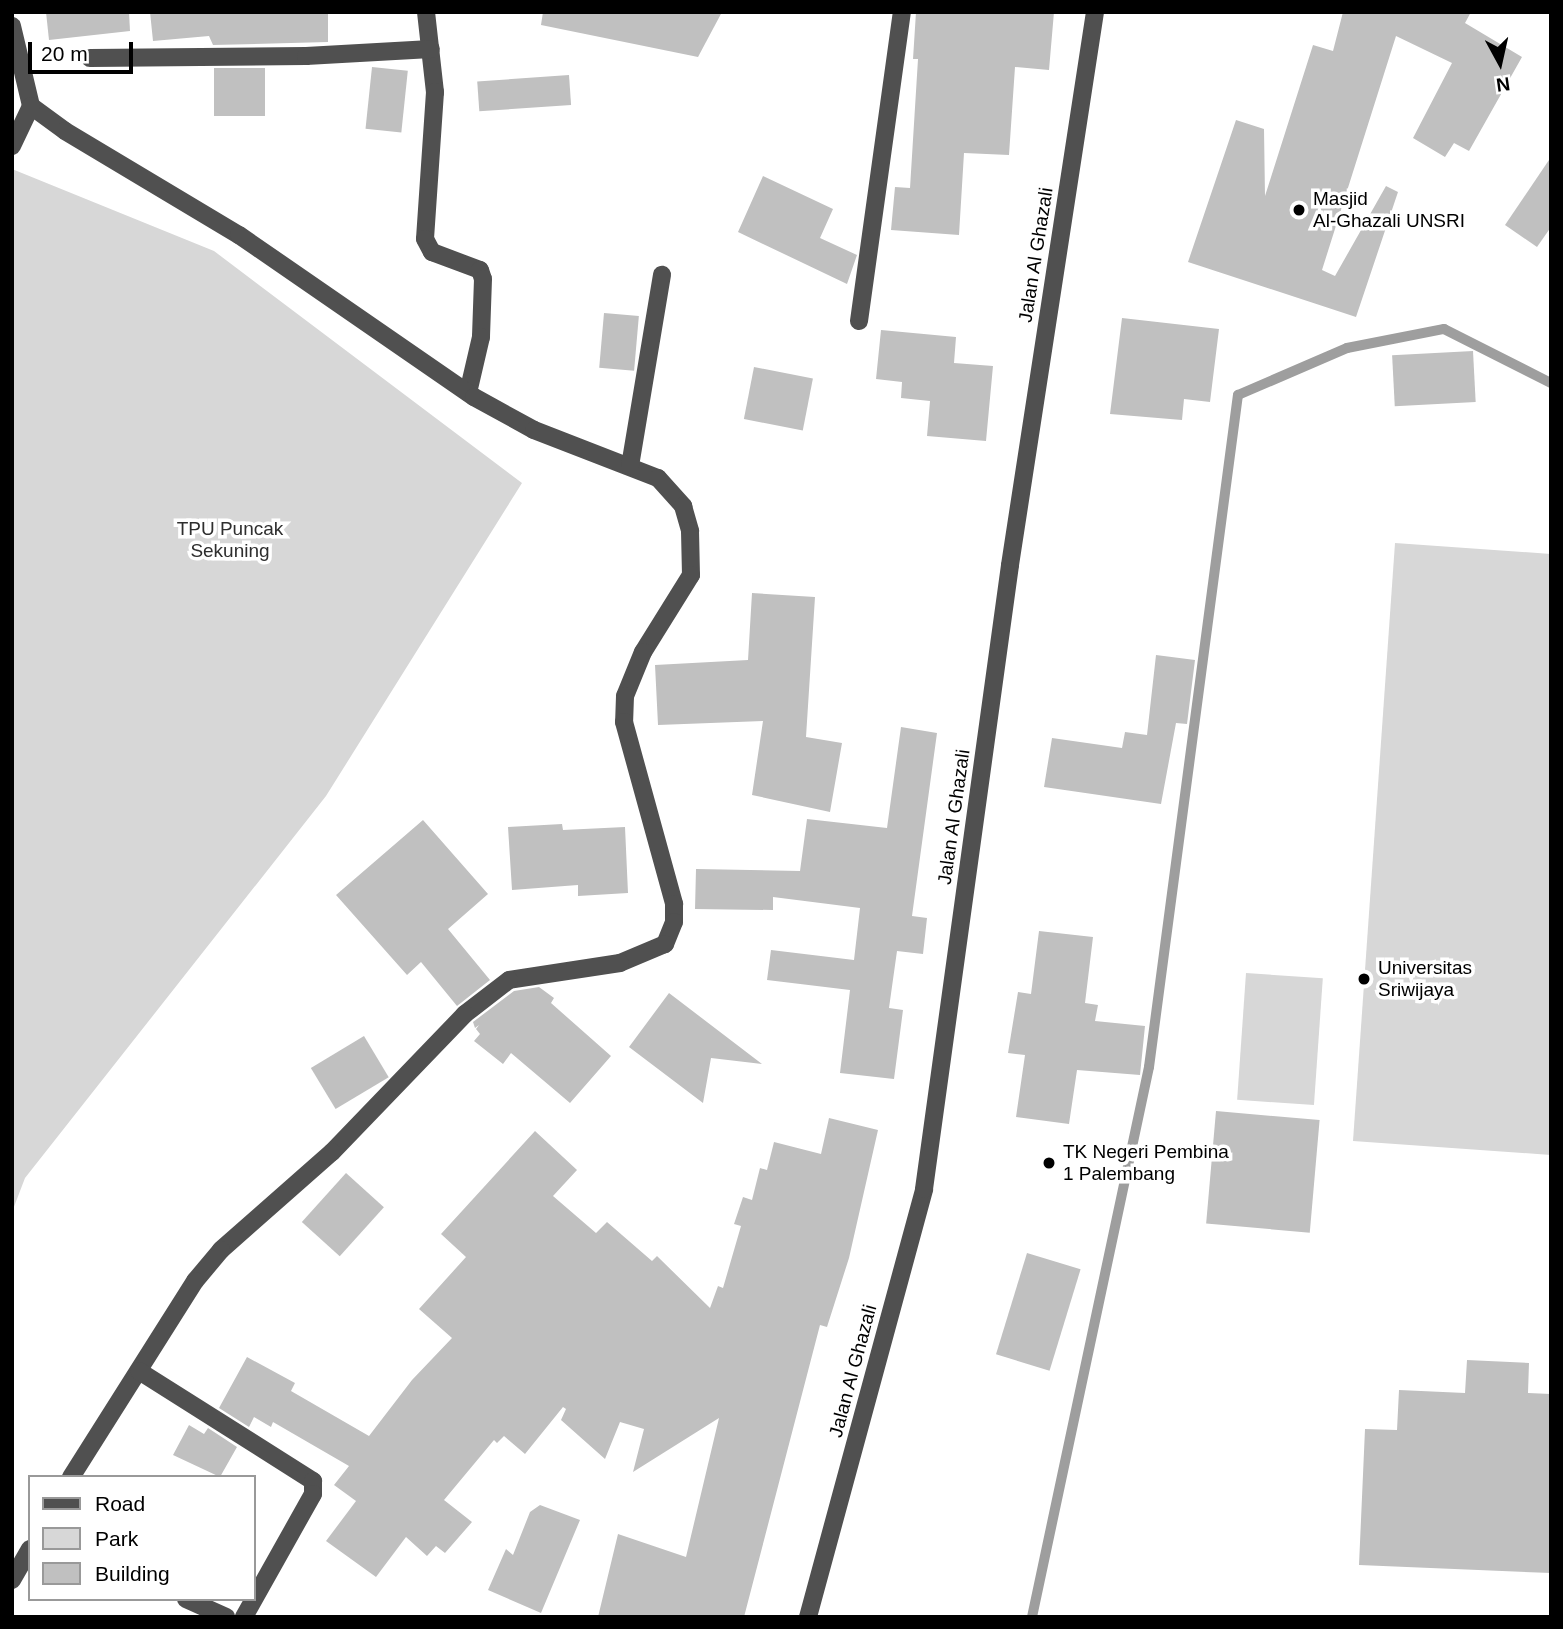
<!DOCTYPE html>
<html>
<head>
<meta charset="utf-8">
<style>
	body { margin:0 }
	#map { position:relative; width:1563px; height:1629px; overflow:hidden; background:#fff; font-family:Arial,sans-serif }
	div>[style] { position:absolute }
	.green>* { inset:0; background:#d7d7d7; transform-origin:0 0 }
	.stream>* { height:10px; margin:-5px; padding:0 5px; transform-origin:5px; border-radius:5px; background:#9e9e9e }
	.building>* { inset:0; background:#c0c0c0; transform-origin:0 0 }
	.minor>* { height:18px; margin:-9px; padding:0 9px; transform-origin:9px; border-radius:9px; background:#505050 }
	.dots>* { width:19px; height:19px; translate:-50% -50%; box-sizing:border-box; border:4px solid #fff; border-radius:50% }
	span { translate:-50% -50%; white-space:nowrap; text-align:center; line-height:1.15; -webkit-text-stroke:7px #fff; paint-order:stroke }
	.poi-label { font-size:19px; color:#000 }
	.left { translate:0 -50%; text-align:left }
	.street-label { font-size:19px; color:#000 }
	.park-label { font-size:19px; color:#2e2e2e }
	.frame { position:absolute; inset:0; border:14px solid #000; pointer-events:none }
	.legend { position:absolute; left:28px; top:1475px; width:228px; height:126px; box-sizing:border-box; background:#fff; border:2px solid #999; margin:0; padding:9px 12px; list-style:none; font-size:21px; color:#000 }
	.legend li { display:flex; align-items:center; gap:14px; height:35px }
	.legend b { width:35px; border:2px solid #999 }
	.north { position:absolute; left:1465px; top:28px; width:70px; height:70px; -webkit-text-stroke:5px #fff; paint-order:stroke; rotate:172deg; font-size:19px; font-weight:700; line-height:28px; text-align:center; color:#000 }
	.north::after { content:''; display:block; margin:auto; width:24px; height:32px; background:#000; clip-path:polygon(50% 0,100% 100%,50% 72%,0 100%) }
	.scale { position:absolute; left:28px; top:42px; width:105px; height:32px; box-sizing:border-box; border:4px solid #000; border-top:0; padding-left:9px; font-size:21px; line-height:24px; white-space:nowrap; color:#000; -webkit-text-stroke:5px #fff; paint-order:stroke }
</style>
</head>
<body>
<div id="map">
	<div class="green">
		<i style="clip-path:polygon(12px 169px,214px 251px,522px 483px,326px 796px,25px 1178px,12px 1212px)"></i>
		<i style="clip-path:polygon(1395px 543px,1551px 554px,1551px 1155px,1353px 1141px)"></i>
		<i style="left:1246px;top:973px;width:77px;height:127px;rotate:4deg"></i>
	</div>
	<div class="stream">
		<i style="left:1032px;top:1617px;width:562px;rotate:-77.99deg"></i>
		<i style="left:1149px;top:1067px;width:678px;rotate:-82.46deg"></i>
		<i style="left:1238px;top:395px;width:119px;rotate:-23.3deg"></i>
		<i style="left:1347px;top:348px;width:99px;rotate:-11.1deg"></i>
		<i style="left:1444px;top:329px;width:120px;rotate:26.8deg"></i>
	</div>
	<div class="building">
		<i style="clip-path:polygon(46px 12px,129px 12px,130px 31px,49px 40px)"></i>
		<i style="clip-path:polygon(150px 12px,328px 12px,328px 42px,213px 45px,209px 36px,153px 41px)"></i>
		<i style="clip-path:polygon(543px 12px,722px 12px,698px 57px,541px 25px)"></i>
		<i style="clip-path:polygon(916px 12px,1054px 12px,1049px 70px,1015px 67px,1009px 155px,964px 153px,959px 235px,891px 230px,895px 187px,910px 188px,918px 59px,913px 59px)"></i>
		<i style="clip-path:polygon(1343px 12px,1471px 12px,1465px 23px,1522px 57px,1469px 151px,1454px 143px,1445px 157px,1413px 138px,1452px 63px,1396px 36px,1322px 270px,1335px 276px,1386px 186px,1398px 192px,1356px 317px,1188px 262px,1236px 120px,1264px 129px,1265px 196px,1313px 45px,1333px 51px)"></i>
		<i style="left:372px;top:67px;width:36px;height:62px;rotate:6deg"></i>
		<i style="left:214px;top:68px;width:51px;height:48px"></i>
		<i style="left:569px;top:75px;width:30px;height:92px;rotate:86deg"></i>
		<i style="clip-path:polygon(1551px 157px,1551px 227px,1537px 247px,1505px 225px)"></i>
		<i style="clip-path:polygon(763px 176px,833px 209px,820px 238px,857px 255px,847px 284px,738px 232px)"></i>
		<i style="left:604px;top:313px;width:35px;height:55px;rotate:5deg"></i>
		<i style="clip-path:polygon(1122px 318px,1219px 329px,1210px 402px,1184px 399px,1182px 420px,1110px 414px)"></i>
		<i style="clip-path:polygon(881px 330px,956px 337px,954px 363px,993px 366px,986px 441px,927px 436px,930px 401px,901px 398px,902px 382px,876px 379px)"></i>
		<i style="left:1473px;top:351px;width:51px;height:81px;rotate:87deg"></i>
		<i style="left:754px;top:367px;width:60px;height:53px;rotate:11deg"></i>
		<i style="clip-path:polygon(752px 593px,815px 597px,806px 737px,842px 743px,830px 812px,752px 795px,763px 721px,658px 725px,655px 665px,748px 660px)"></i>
		<i style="clip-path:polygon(1156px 655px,1195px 660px,1187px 724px,1176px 723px,1161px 804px,1044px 787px,1052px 738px,1122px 748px,1125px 732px,1147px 735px)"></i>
		<i style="clip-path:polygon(901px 727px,937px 733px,912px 916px,927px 918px,923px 954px,897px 951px,889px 1008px,903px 1010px,894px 1079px,840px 1073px,850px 990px,767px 980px,771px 950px,854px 960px,860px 908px,773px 897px,773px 910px,695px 909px,696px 869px,800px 871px,807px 819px,887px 828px)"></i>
		<i style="clip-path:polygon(423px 820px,488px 894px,448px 929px,490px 980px,457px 1006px,421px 962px,407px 975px,336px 895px)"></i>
		<i style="clip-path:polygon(562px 824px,563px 830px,625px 827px,628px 893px,578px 896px,578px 885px,512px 890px,508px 827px)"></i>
		<i style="clip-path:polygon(1039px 931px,1093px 937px,1085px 1003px,1098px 1005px,1095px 1021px,1145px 1026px,1140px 1075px,1077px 1070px,1069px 1124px,1016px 1117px,1025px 1055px,1008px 1053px,1018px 992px,1031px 994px)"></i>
		<i style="clip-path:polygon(539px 987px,554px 998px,551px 1003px,611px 1056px,570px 1103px,511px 1053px,503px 1064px,474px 1041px,480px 1034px,476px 1029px,479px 1025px,475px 1028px,473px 1022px,514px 991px)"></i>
		<i style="clip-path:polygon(669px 993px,762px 1064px,711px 1058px,703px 1103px,629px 1047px)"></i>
		<i style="left:364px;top:1036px;width:48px;height:62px;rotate:59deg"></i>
		<i style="left:1216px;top:1111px;width:104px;height:113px;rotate:5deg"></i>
		<i style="clip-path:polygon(829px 1118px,878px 1130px,849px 1258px,827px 1327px,820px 1325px,744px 1617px,598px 1617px,618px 1534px,686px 1557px,719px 1418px,633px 1472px,644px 1429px,620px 1422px,605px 1459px,561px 1420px,566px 1409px,563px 1407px,525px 1454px,504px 1436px,497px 1443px,494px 1440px,444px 1500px,472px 1522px,445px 1553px,436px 1546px,427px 1556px,406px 1537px,376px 1577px,326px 1541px,356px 1501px,334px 1485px,349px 1466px,273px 1422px,271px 1427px,254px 1417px,249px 1427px,219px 1408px,247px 1357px,295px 1383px,291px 1391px,369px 1436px,412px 1380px,452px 1338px,419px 1309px,466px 1257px,441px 1234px,535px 1131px,577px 1170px,553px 1196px,596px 1233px,607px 1222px,652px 1261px,657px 1256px,710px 1308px,718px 1286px,723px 1288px,741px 1226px,734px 1224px,743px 1197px,752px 1200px,760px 1168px,767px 1170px,774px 1142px,821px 1154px)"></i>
		<i style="left:346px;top:1173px;width:51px;height:66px;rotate:42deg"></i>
		<i style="left:1027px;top:1253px;width:56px;height:106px;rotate:17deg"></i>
		<i style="clip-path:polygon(1467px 1360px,1529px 1363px,1528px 1393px,1551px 1394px,1551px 1573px,1359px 1565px,1365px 1429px,1397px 1430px,1399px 1390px,1465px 1393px)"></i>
		<i style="clip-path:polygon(189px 1425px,204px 1434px,208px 1428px,237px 1447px,220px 1477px,173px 1455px)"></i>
		<i style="clip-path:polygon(540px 1505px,580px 1520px,541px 1613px,488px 1590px,506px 1549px,513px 1555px,530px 1512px)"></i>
	</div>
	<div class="minor">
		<i style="left:426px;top:12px;width:81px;rotate:83.6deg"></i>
		<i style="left:435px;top:92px;width:147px;rotate:93.9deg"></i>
		<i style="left:425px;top:239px;width:15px;rotate:62deg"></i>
		<i style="left:432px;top:252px;width:51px;rotate:20.6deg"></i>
		<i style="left:480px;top:270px;width:9px;rotate:72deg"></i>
		<i style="left:483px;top:279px;width:58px;rotate:92deg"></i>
		<i style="left:481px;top:337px;width:57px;rotate:103.1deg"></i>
		<i style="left:12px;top:26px;width:82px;rotate:76.6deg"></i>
		<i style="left:31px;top:106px;width:42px;rotate:36.3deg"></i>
		<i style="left:65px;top:131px;width:203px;rotate:30.9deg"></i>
		<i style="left:239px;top:235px;width:285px;rotate:34.6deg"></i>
		<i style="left:474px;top:397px;width:68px;rotate:28.8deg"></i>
		<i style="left:534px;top:430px;width:133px;rotate:21.2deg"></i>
		<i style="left:658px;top:478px;width:38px;rotate:48deg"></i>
		<i style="left:683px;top:506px;width:26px;rotate:74deg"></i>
		<i style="left:690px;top:531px;width:44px;rotate:88.7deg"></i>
		<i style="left:691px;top:575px;width:91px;rotate:121.9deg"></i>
		<i style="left:643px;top:652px;width:48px;rotate:112.2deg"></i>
		<i style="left:625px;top:696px;width:26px;rotate:92deg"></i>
		<i style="left:624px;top:722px;width:189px;rotate:74.6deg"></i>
		<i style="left:674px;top:904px;width:18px;rotate:90deg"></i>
		<i style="left:674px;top:922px;width:24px;rotate:112deg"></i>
		<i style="left:665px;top:944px;width:49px;rotate:157.1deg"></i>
		<i style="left:620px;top:963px;width:112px;rotate:171.3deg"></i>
		<i style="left:509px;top:980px;width:56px;rotate:142.3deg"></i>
		<i style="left:465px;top:1014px;width:192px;rotate:133.9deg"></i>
		<i style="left:332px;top:1152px;width:148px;rotate:138.6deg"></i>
		<i style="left:221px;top:1250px;width:40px;rotate:130deg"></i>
		<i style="left:195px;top:1281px;width:232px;rotate:122.3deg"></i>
		<i style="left:90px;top:58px;width:216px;rotate:-0.5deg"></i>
		<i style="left:306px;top:56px;width:125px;rotate:-3.2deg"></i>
		<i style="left:12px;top:146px;width:44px;rotate:-64.6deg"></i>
		<i style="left:859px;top:321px;width:312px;rotate:-82.1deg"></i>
		<i style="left:630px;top:466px;width:194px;rotate:-80.5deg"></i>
		<i style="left:139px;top:1371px;width:206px;rotate:32.3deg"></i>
		<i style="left:313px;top:1481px;width:13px;rotate:90deg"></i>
		<i style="left:313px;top:1494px;width:141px;rotate:119.3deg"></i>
		<i style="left:12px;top:1580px;width:36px;rotate:-60deg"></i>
		<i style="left:186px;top:1599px;width:44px;rotate:24.2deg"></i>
		<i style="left:808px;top:1617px;width:443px;rotate:-74.8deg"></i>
		<i style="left:924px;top:1189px;width:630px;rotate:-82.15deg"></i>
		<i style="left:1010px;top:565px;width:559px;rotate:-81.26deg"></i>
	</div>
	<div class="dots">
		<i style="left:1299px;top:210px;background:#000"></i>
		<i style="left:1364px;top:979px;background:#000"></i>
		<i style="left:1049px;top:1163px;background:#000"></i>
	</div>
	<div class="poi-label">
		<span class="left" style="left:1313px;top:210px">Masjid<br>Al-Ghazali UNSRI</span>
		<span class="left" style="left:1378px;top:979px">Universitas<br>Sriwijaya</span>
		<span class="left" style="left:1063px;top:1163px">TK Negeri Pembina<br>1 Palembang</span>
	</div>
	<div class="street-label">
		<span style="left:1036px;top:255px;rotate:-81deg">Jalan Al Ghazali</span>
		<span style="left:954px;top:817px;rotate:-82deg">Jalan Al Ghazali</span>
		<span style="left:853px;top:1371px;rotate:-75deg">Jalan Al Ghazali</span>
	</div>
	<div class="park-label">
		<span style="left:230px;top:540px">TPU Puncak<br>Sekuning</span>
	</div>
	<div class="frame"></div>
	<ul class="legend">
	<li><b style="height:9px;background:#505050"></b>Road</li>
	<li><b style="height:19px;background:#d7d7d7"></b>Park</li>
	<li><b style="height:19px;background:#c0c0c0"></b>Building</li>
	</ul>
	<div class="north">N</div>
	<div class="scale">20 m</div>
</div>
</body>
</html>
